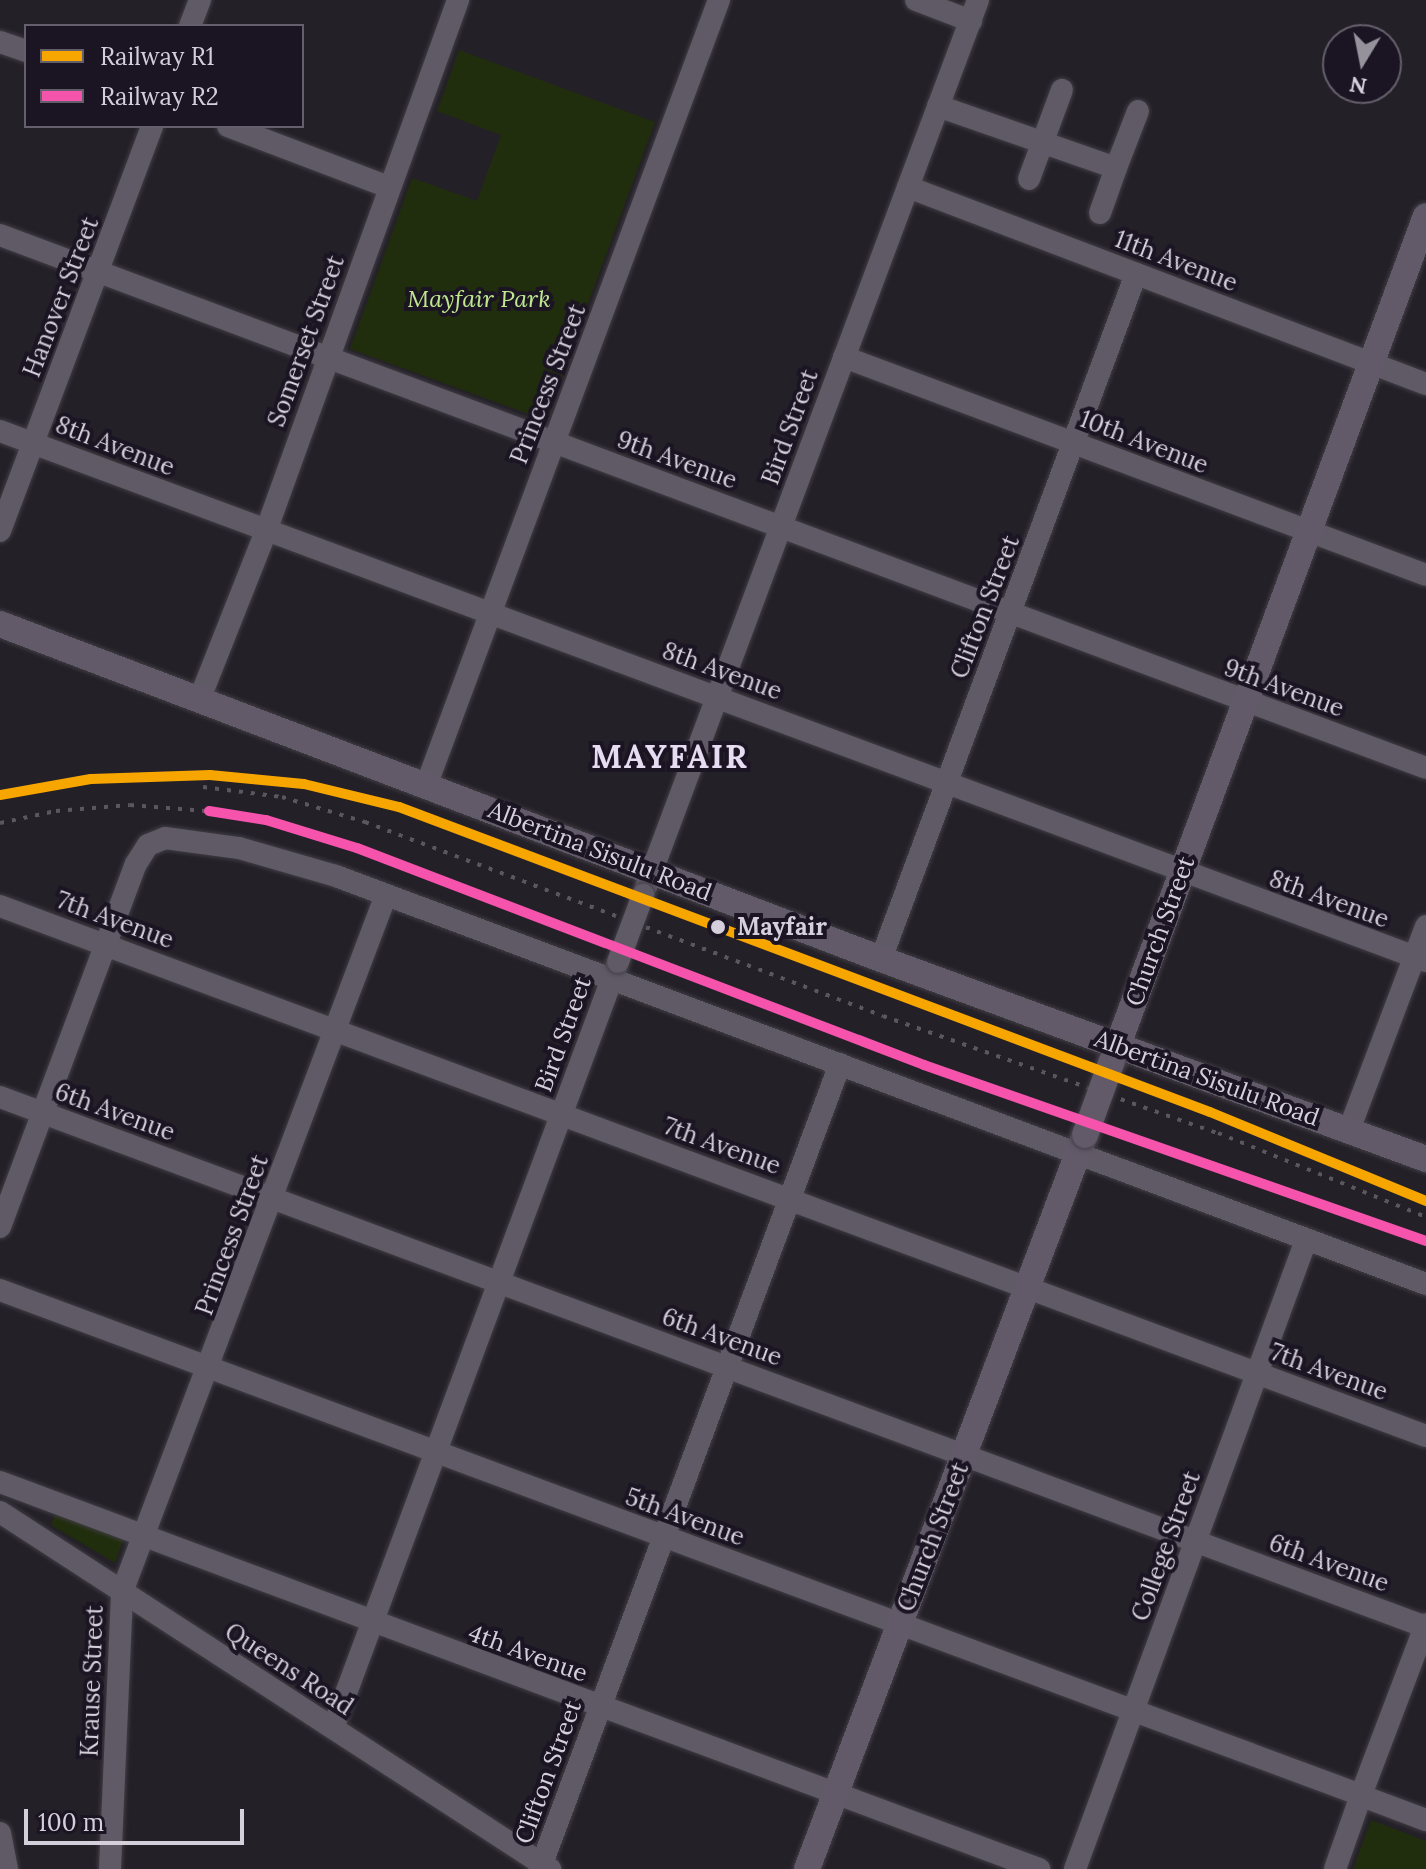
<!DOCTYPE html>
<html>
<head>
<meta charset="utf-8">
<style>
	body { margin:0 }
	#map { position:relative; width:1426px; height:1869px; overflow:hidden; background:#242028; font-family:Lora,serif }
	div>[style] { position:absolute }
	.green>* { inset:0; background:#212e0d }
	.roads { filter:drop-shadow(0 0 2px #403d44) drop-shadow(0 0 2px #403d44) }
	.minor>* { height:22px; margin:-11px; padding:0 11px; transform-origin:11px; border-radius:11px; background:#605a67 }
	.major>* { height:26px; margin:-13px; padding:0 13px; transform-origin:13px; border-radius:13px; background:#625a69 }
	.rail>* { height:4px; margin-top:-2px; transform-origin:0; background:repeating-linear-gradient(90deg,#5b565f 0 4px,transparent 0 12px) }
	.bridges { filter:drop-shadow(0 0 2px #403d44) drop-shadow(0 0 2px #403d44) }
	.minor-bridge>* { height:22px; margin:-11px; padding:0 11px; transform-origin:11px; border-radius:11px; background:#605a67 }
	.major-bridge>* { height:26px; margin:-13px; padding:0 13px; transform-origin:13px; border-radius:13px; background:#625a69 }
	.rail-1>* { height:10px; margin:-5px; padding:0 5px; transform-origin:5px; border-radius:5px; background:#f7a600 }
	.rail-2>* { height:10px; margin:-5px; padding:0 5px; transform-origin:5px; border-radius:5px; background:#f653ac }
	.dots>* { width:22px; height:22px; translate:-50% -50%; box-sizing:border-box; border:4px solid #1b1423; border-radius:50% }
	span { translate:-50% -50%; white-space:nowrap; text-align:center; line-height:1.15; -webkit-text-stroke:8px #1b1423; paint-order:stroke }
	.street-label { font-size:24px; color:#d4cfda }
	.park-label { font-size:24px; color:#bfe88e; font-style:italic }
	.stop-label { font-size:24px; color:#d4cfda; font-weight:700 }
	.left { translate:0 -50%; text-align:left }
	.district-label { font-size:32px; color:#e6ddf2; font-weight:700; letter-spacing:2px }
	.legend { position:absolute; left:24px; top:24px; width:280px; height:104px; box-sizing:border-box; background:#1b1423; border:2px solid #655f6c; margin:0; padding:10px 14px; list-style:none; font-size:24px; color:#d4cfda }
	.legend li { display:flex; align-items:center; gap:16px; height:40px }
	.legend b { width:40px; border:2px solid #655f6c }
	.north { position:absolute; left:1322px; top:24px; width:80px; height:80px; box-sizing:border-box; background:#1b1423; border:2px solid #655f6c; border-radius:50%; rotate:190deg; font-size:22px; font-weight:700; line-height:32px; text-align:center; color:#d4cfda }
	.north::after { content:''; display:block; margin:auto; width:28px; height:36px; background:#96929c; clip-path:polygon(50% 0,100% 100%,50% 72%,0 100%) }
	.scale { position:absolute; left:24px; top:1809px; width:220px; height:36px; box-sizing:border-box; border:4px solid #d4cfda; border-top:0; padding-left:10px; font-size:24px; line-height:28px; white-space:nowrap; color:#d4cfda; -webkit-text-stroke:6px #1b1423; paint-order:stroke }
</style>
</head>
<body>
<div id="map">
	<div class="green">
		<i style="clip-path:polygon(459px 50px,655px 122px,545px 420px,350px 349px,412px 178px,477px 201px,501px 135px,437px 111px)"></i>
		<i style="clip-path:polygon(56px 1511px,124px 1538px,115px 1563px,51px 1525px)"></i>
		<i style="clip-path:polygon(1371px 1820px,1426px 1841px,1426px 1869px,1353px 1869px)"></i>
	</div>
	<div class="roads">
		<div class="minor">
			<i style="left:916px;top:0;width:59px;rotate:20.9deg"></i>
			<i style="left:190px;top:26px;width:28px;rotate:-69deg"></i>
			<i style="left:0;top:42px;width:28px;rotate:19deg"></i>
			<i style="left:938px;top:106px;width:188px;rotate:19.2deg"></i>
			<i style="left:1116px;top:168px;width:61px;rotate:-68.9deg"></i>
			<i style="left:228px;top:126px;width:172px;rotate:20.8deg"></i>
			<i style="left:1029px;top:179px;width:95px;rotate:-69.7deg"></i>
			<i style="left:908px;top:187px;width:554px;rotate:20.82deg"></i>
			<i style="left:1100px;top:213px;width:48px;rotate:-70.4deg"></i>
			<i style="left:0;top:235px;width:1522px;rotate:20.49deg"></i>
			<i style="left:844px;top:357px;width:621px;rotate:20.53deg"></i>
			<i style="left:0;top:431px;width:1521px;rotate:20.39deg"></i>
			<i style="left:0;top:531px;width:433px;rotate:-69.4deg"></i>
			<i style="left:200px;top:698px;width:180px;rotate:-68.4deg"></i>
			<i style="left:266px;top:531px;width:565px;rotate:-70.12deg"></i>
			<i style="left:426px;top:786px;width:839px;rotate:-69.56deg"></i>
			<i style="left:646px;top:887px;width:947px;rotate:-69.48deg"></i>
			<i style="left:0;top:906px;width:1521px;rotate:20.39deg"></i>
			<i style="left:881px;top:959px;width:731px;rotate:-69.58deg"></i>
			<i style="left:0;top:1097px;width:1521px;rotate:20.39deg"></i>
			<i style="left:1349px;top:1130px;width:218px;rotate:-69.3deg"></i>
			<i style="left:0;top:1227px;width:388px;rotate:-69.5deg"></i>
			<i style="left:136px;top:864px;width:22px;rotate:-58deg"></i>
			<i style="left:148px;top:845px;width:18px;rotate:-22deg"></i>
			<i style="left:165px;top:838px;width:75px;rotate:7.7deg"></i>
			<i style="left:239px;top:848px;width:101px;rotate:16.1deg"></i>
			<i style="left:336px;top:876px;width:1164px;rotate:20.52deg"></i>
			<i style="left:0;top:1290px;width:1443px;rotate:20.36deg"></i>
			<i style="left:0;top:1482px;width:1109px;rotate:20.43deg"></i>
			<i style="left:0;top:1512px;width:656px;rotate:32.99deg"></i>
			<i style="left:333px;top:1728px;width:811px;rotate:-69.58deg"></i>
			<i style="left:1364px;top:1787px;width:174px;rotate:-69.2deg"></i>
			<i style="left:1370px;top:1799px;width:60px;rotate:20.6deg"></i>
			<i style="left:0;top:1833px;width:37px;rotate:79deg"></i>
			<i style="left:110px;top:1869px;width:277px;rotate:-87.5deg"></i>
			<i style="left:122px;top:1592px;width:745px;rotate:-69.26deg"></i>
			<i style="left:540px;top:1869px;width:859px;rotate:-69.56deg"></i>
			<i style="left:1075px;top:1869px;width:670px;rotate:-69.83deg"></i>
			<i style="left:1335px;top:1869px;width:69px;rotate:-70.5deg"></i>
		</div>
		<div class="major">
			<i style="left:0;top:624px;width:943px;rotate:20.82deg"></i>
			<i style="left:881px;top:959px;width:581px;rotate:20.15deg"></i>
			<i style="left:1112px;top:1061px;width:901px;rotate:-69.62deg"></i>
			<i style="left:807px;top:1869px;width:785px;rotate:-69.26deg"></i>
		</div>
	</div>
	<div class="rail">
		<i style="left:203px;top:787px;width:80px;rotate:7.2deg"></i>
		<i style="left:282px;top:797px;width:87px;rotate:16.8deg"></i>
		<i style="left:365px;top:822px;width:553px;rotate:20.53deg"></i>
		<i style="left:883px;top:1016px;width:355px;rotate:19.3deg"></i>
		<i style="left:1218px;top:1133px;width:224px;rotate:22deg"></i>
		<i style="left:0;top:795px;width:92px;rotate:-10deg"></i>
		<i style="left:91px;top:779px;width:119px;rotate:-1.9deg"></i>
		<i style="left:210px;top:775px;width:94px;rotate:5.5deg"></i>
		<i style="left:304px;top:784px;width:98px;rotate:13.6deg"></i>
		<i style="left:399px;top:807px;width:866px;rotate:20.61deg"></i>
		<i style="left:1210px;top:1112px;width:234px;rotate:22.4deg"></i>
		<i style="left:0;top:823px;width:57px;rotate:-12.1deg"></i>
		<i style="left:56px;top:811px;width:74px;rotate:-4.6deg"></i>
		<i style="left:130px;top:805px;width:88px;rotate:4.5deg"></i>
		<i style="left:218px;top:812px;width:90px;rotate:12.2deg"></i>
		<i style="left:306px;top:831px;width:661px;rotate:20.74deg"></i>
		<i style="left:924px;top:1065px;width:532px;rotate:19.32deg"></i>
	</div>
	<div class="bridges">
		<div class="minor-bridge">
			<i style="left:618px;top:962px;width:72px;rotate:-69.5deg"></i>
		</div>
		<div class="major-bridge">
			<i style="left:1085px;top:1135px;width:79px;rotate:-70deg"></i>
		</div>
	</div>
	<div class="rail-1">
		<i style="left:0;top:795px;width:92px;rotate:-10deg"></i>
		<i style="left:91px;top:779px;width:119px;rotate:-1.9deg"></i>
		<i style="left:210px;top:775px;width:94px;rotate:5.5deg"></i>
		<i style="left:304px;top:784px;width:98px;rotate:13.6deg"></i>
		<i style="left:399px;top:807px;width:866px;rotate:20.61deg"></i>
		<i style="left:1210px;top:1112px;width:234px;rotate:22.4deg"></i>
	</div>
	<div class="rail-2">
		<i style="left:209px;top:811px;width:58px;rotate:9deg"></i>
		<i style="left:266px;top:820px;width:95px;rotate:17.1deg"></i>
		<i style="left:357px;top:848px;width:607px;rotate:20.94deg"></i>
		<i style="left:924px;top:1065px;width:532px;rotate:19.32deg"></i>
	</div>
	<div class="dots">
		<i style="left:718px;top:927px;background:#d4cfda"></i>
	</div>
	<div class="street-label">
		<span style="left:1176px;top:261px;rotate:21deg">11th Avenue</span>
		<span style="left:61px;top:297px;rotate:-69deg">Hanover Street</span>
		<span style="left:306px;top:341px;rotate:-70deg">Somerset Street</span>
		<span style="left:548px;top:384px;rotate:-69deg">Princess Street</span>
		<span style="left:790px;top:427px;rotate:-70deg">Bird Street</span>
		<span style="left:1144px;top:442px;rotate:21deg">10th Avenue</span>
		<span style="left:115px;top:446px;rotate:21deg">8th Avenue</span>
		<span style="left:677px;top:460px;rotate:20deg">9th Avenue</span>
		<span style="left:985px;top:607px;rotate:-69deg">Clifton Street</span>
		<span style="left:722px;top:671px;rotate:20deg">8th Avenue</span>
		<span style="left:1284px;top:688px;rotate:20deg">9th Avenue</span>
		<span style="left:600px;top:851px;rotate:21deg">Albertina Sisulu Road</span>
		<span style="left:1329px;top:899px;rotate:20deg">8th Avenue</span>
		<span style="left:115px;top:920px;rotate:20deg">7th Avenue</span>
		<span style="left:1160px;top:931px;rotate:-70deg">Church Street</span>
		<span style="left:563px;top:1034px;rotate:-70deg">Bird Street</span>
		<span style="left:1207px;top:1078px;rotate:20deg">Albertina Sisulu Road</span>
		<span style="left:115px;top:1112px;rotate:20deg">6th Avenue</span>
		<span style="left:722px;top:1146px;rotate:20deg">7th Avenue</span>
		<span style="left:232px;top:1235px;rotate:-70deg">Princess Street</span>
		<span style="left:722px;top:1337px;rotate:20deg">6th Avenue</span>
		<span style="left:1329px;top:1372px;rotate:20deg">7th Avenue</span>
		<span style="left:685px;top:1517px;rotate:20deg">5th Avenue</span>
		<span style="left:933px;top:1537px;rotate:-69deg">Church Street</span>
		<span style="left:1166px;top:1546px;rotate:-70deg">College Street</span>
		<span style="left:1329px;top:1563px;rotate:20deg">6th Avenue</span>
		<span style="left:528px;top:1653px;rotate:20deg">4th Avenue</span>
		<span style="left:289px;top:1669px;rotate:33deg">Queens Road</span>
		<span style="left:92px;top:1681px;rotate:-88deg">Krause Street</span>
		<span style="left:548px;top:1772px;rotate:-70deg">Clifton Street</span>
	</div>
	<div class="park-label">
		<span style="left:479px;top:299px">Mayfair Park</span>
	</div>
	<div class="stop-label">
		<span class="left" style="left:737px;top:927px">Mayfair</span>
	</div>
	<div class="district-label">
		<span style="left:670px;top:757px">MAYFAIR</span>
	</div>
	<ul class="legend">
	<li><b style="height:10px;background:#f7a600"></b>Railway R1</li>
	<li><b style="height:10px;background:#f653ac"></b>Railway R2</li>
	</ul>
	<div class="north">N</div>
	<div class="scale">100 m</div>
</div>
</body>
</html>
